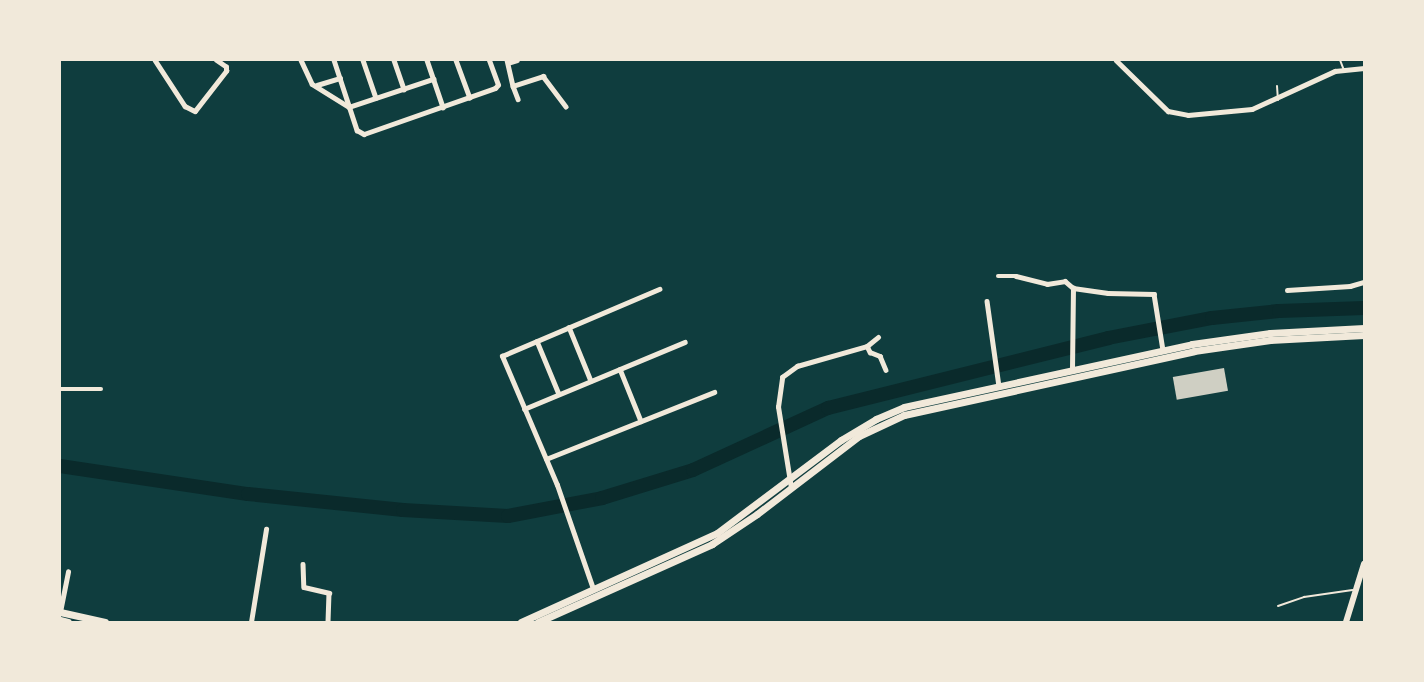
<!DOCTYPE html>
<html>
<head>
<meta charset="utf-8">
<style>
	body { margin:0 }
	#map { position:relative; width:1424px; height:682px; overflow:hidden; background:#0f3d3e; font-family:"Work Sans",sans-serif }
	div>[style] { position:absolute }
	.river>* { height:14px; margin:-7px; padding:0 7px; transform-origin:7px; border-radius:7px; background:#0a2a2b }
	.building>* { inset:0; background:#cfcfc3; transform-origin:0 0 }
	.service>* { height:2px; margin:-1px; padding:0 1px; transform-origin:1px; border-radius:1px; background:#f1e9da }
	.minor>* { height:4.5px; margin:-2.25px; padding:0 2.25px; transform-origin:2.25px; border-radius:2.25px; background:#f1e9da }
	.secondary>* { height:6px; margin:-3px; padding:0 3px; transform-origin:3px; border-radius:3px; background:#f1e9da }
	.trunk>* { height:7px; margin:-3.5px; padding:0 3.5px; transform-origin:3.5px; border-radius:3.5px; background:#f1e9da }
	span { translate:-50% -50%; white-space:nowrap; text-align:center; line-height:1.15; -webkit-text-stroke:5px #f1e9da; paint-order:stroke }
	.frame { position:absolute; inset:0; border:61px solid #f1e9da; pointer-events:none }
</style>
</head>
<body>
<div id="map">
	<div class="river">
		<i style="left:60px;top:466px;width:190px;rotate:8.5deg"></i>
		<i style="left:248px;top:494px;width:156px;rotate:5.9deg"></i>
		<i style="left:403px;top:510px;width:105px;rotate:3.3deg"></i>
		<i style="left:508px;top:516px;width:96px;rotate:-10.8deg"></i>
		<i style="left:602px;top:498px;width:95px;rotate:-17.1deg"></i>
		<i style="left:693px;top:470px;width:149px;rotate:-24.7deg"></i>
		<i style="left:828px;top:408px;width:289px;rotate:-14deg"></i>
		<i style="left:1108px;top:338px;width:106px;rotate:-10.9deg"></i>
		<i style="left:1212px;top:318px;width:67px;rotate:-6deg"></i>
		<i style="left:1279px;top:311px;width:85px;rotate:-2deg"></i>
	</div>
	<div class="building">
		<i style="left:1224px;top:368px;width:23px;height:52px;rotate:80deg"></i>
	</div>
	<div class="service">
		<i style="left:1340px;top:60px;width:9px;rotate:69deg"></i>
		<i style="left:1277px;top:86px;width:14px;rotate:86deg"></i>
		<i style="left:1278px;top:606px;width:28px;rotate:-19deg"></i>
		<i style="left:1304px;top:597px;width:49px;rotate:-8.3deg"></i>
	</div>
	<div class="minor">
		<i style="left:155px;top:60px;width:55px;rotate:56.9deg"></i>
		<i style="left:185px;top:106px;width:11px;rotate:27deg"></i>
		<i style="left:195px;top:111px;width:51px;rotate:-52.2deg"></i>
		<i style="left:226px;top:71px;width:4px;rotate:-90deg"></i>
		<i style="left:226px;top:67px;width:12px;rotate:-145deg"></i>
		<i style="left:301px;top:60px;width:26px;rotate:65deg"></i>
		<i style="left:312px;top:84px;width:44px;rotate:31.9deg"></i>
		<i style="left:349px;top:107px;width:89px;rotate:-18.4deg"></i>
		<i style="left:334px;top:60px;width:74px;rotate:71.8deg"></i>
		<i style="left:357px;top:130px;width:8px;rotate:30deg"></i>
		<i style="left:364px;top:134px;width:139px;rotate:-19.3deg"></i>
		<i style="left:495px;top:88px;width:4px;rotate:-45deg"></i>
		<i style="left:498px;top:85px;width:27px;rotate:-110deg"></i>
		<i style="left:363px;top:60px;width:40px;rotate:71.1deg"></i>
		<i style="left:394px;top:60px;width:31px;rotate:71deg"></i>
		<i style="left:427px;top:60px;width:50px;rotate:71.2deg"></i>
		<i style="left:456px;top:60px;width:40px;rotate:69.8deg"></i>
		<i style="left:507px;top:60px;width:27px;rotate:77deg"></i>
		<i style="left:513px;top:86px;width:32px;rotate:-18deg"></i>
		<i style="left:543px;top:76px;width:38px;rotate:53deg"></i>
		<i style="left:1116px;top:60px;width:73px;rotate:44.4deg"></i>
		<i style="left:1168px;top:111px;width:20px;rotate:11deg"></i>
		<i style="left:1188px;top:115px;width:64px;rotate:-5.4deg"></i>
		<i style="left:1252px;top:109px;width:91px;rotate:-24.6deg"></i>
		<i style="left:1335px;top:71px;width:29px;rotate:-6deg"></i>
		<i style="left:508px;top:63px;width:9px;rotate:-18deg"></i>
		<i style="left:317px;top:85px;width:24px;rotate:-17deg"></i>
		<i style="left:513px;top:86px;width:14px;rotate:69deg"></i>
		<i style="left:998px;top:276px;width:18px"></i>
		<i style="left:1016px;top:276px;width:32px;rotate:14deg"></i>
		<i style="left:1047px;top:284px;width:18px;rotate:-9deg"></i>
		<i style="left:1065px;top:281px;width:11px;rotate:41deg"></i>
		<i style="left:1073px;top:288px;width:35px;rotate:8deg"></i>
		<i style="left:1108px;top:293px;width:46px;rotate:1.2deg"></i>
		<i style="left:1154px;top:294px;width:57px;rotate:80.9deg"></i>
		<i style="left:1287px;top:290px;width:63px;rotate:-3.6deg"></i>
		<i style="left:1350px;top:286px;width:15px;rotate:-16deg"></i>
		<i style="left:987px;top:301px;width:86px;rotate:82deg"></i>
		<i style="left:569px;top:327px;width:58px;rotate:67.8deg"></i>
		<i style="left:537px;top:341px;width:57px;rotate:67.5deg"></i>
		<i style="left:867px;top:346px;width:7px;rotate:63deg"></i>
		<i style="left:870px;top:352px;width:11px;rotate:22deg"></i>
		<i style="left:880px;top:356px;width:15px;rotate:67deg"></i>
		<i style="left:620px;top:369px;width:56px;rotate:68deg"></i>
		<i style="left:1072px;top:369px;width:81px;rotate:-89.3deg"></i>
		<i style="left:60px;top:389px;width:41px"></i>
		<i style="left:524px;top:409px;width:174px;rotate:-22.6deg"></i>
		<i style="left:546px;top:459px;width:181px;rotate:-21.7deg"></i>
		<i style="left:791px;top:488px;width:82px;rotate:-99.1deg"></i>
		<i style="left:778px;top:407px;width:30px;rotate:-82deg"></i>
		<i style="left:782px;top:377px;width:19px;rotate:-36deg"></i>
		<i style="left:797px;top:366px;width:73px;rotate:-15.9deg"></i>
		<i style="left:867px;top:346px;width:14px;rotate:-39deg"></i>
		<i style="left:303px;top:564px;width:23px;rotate:88deg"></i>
		<i style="left:304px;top:587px;width:26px;rotate:13deg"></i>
		<i style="left:329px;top:593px;width:29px;rotate:92deg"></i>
		<i style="left:593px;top:589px;width:110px;rotate:-109.1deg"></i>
		<i style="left:557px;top:485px;width:140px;rotate:-113.1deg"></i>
		<i style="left:502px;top:356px;width:171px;rotate:-23.1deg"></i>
		<i style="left:60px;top:612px;width:41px;rotate:-78.7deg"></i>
		<i style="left:251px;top:622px;width:94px;rotate:-80.8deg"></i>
	</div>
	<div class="secondary">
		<i style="left:1346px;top:622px;width:61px;rotate:-72.8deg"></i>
	</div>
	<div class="trunk">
		<i style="left:60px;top:612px;width:46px;rotate:12.5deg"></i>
		<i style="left:60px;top:620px;width:8px;rotate:14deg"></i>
		<i style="left:521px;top:622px;width:215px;rotate:-24.4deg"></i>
		<i style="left:717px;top:533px;width:155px;rotate:-36.9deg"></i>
		<i style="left:841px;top:440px;width:41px;rotate:-31deg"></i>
		<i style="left:876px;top:419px;width:30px;rotate:-23deg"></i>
		<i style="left:904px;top:407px;width:295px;rotate:-12.3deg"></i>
		<i style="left:1192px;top:344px;width:79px;rotate:-8deg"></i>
		<i style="left:1270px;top:333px;width:94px;rotate:-3deg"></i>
		<i style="left:538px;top:622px;width:191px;rotate:-24.1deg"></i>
		<i style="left:712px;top:544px;width:54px;rotate:-33.7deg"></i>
		<i style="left:757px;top:514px;width:128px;rotate:-37.4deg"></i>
		<i style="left:859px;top:436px;width:50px;rotate:-25deg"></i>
		<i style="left:904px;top:415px;width:297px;rotate:-12.4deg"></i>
		<i style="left:1194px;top:351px;width:77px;rotate:-8.2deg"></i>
		<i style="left:1270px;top:340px;width:94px;rotate:-3deg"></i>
	</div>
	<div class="frame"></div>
</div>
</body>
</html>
